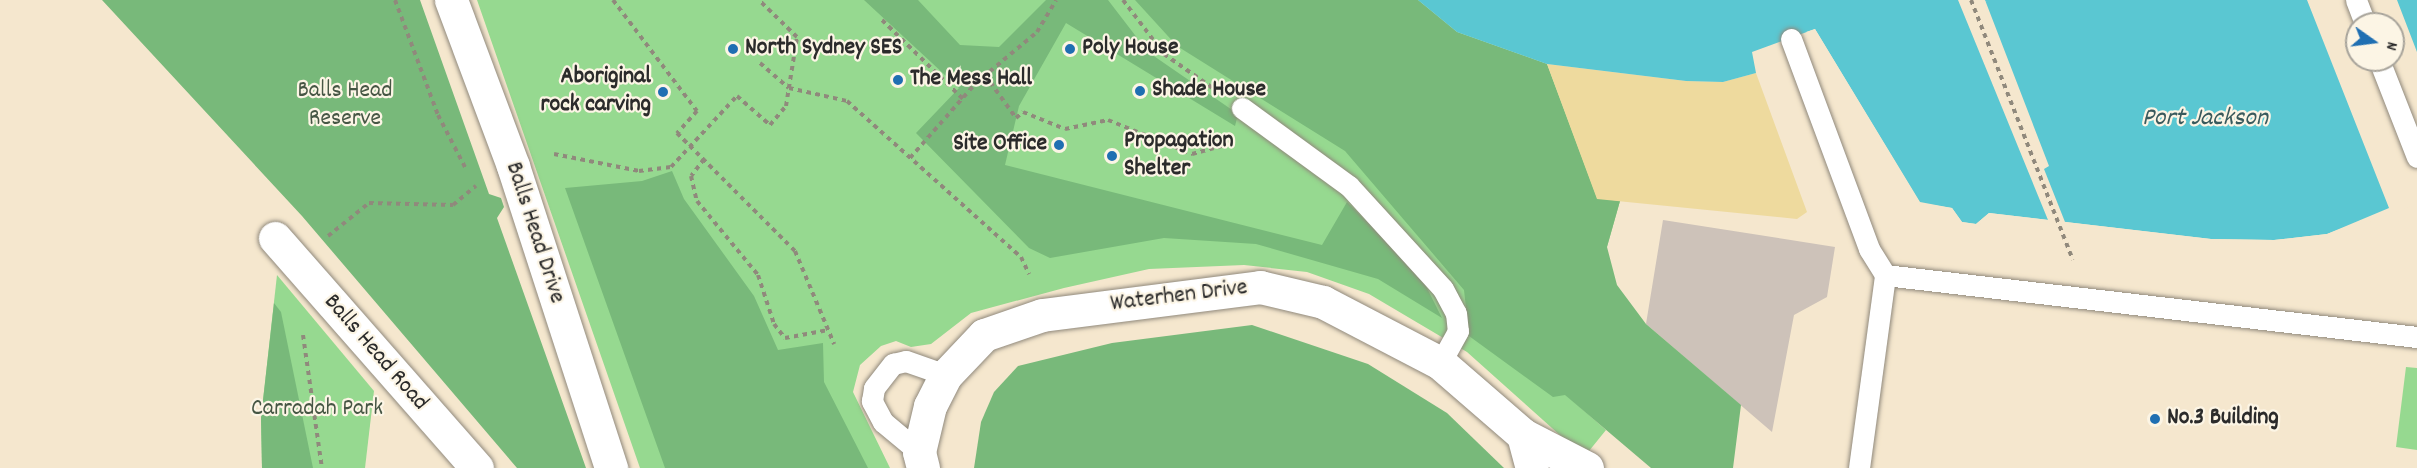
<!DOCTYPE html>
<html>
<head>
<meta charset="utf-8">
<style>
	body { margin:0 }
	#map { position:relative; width:2417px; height:468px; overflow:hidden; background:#f5e7ce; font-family:Dekko,sans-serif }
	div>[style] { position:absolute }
	.industrial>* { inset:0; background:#cdc2b9 }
	.green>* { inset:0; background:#96d990 }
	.forest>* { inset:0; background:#78b97a }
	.sand>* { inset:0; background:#eeda9e }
	.water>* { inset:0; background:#5ac7d2 }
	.pier>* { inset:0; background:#f5e7ce }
	.path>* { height:4px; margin-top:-2px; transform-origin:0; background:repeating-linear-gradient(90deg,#90897c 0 4.5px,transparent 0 9px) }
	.roads { filter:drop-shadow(0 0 2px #90897c) drop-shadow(0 0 2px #90897c) }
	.service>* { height:21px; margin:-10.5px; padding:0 10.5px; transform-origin:10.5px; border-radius:10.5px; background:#fff }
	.minor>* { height:33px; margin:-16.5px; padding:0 16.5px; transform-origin:16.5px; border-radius:16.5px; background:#fff }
	.dots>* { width:16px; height:16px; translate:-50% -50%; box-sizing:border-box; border:3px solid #fcf5e5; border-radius:50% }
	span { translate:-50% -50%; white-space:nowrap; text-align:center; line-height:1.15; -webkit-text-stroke:4.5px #fcf5e5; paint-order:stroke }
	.poi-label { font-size:24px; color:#2b2b2b; font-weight:700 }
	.left { translate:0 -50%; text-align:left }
	.right { translate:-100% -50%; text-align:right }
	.park-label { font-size:24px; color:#465644 }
	.street-label { font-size:24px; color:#2b2b2b }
	.water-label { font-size:26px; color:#395a5d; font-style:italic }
	.north { position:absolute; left:2345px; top:12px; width:60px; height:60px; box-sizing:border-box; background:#fcf5e5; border:2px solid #a8a49b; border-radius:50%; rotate:104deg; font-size:16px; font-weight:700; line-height:24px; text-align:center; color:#2b2b2b }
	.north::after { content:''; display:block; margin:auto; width:21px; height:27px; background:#1f6fb2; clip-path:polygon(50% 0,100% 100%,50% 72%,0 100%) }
</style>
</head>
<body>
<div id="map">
	<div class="industrial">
		<i style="clip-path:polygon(1663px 220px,1835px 247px,1827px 297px,1794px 315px,1772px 432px,1646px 324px)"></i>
	</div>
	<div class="green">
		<i style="clip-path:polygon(477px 0,1418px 0,1457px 32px,1547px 64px,1597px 198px,1620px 201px,1565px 394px,1606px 430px,1589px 451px,1562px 437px,1467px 352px,1369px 294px,1307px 272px,1244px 265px,1149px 269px,1064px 288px,971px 313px,931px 344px,911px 347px,896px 341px,881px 346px,860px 365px,853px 392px,890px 468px,640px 468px)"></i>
		<i style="clip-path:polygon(277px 275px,374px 391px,365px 468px,262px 468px,261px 418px)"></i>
		<i style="clip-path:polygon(2406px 367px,2417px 368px,2417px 450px,2396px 447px)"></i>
	</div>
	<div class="forest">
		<i style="clip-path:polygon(102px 0,420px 0,489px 194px,501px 198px,504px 207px,497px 218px,586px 468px,517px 468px,302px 216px)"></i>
		<i style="clip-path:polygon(864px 0,918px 0,960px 45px,999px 47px,1046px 0,1108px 0,1148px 52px,1238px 114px,1235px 126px,1066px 23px,1019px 106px,1005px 165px,1322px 245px,1347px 202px,1420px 274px,1442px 318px,1378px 279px,1256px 244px,1164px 238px,1050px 258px,1029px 248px,916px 133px,959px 88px)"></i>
		<i style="clip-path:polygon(1135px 0,1418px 0,1457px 32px,1547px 64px,1597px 198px,1620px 201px,1607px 247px,1617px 285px,1646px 324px,1741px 405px,1733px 468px,1651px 468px,1565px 395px,1553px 397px,1469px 336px,1464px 290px,1345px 151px,1177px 46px)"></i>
		<i style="clip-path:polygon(672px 171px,684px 199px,754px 296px,778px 350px,823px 343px,824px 382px,868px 468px,665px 468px,565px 188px,642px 181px)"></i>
		<i style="clip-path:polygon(274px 303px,281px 312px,313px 468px,262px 468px,261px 418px)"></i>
		<i style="clip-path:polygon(1252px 325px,1368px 364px,1447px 413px,1504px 468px,974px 468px,981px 422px,994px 392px,1018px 366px,1112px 343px)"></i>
	</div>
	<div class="sand">
		<i style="clip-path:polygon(1547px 64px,1686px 81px,1723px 82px,1756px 73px,1807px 212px,1797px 219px,1597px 199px)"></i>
	</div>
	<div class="water">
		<i style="clip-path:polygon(evenodd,1418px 0,2417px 0,2417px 200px,2327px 234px,2274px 240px,2211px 239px,1989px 213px,1976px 224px,1962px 222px,1952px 208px,1920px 203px,1815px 29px,1752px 52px,1756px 73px,1723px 82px,1686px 81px,1547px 64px,1457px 32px,1418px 0,2357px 24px,2393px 24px,2393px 60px,2357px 60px,2357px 24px)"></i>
	</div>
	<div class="pier">
		<i style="clip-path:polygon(evenodd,1958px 0,1985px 0,2049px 166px,2044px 169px,2065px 222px,2211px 239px,2274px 240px,2327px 234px,2389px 208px,2307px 0,2397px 0,2417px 52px,2417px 204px,2328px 237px,2274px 243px,2211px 242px,1990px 216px,1977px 227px,1962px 225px,1951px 211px,1918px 204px,1814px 33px,1806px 32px,1815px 29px,1920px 202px,1952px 208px,1962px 222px,1976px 224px,1989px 213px,2048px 220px,1958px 0,2357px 24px,2393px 24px,2393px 60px,2357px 60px,2357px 24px)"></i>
	</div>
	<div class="path">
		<i style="left:395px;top:0;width:123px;rotate:69.5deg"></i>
		<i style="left:438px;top:115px;width:59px;rotate:62.6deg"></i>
		<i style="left:613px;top:0;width:139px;rotate:52.9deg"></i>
		<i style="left:697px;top:111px;width:30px;rotate:132deg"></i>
		<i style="left:677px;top:133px;width:167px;rotate:45deg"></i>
		<i style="left:795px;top:251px;width:101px;rotate:67.2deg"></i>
		<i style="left:1123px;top:0;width:68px;rotate:52.8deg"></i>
		<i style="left:1164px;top:54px;width:61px;rotate:35deg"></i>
		<i style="left:1971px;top:0;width:279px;rotate:68.6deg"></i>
		<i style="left:882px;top:20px;width:113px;rotate:44.3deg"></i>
		<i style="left:760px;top:63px;width:38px;rotate:41deg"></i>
		<i style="left:789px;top:88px;width:59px;rotate:12.6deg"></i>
		<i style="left:847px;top:101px;width:234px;rotate:41.9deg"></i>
		<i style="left:1021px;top:257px;width:19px;rotate:65deg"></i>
		<i style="left:985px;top:75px;width:53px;rotate:54.2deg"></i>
		<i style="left:1016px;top:118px;width:9px;rotate:-41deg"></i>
		<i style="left:1023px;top:112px;width:45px;rotate:22deg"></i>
		<i style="left:1065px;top:129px;width:44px;rotate:-11.8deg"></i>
		<i style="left:1108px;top:120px;width:91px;rotate:22deg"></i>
		<i style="left:1192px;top:154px;width:35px;rotate:-15deg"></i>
		<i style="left:554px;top:154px;width:87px;rotate:11.3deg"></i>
		<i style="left:639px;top:171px;width:32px;rotate:-7deg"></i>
		<i style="left:671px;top:167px;width:97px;rotate:-47.1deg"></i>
		<i style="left:737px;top:96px;width:44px;rotate:41.3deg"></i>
		<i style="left:770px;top:125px;width:25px;rotate:-50deg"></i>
		<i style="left:786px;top:106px;width:70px;rotate:-80.9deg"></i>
		<i style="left:797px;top:37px;width:53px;rotate:-135.8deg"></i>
		<i style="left:910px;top:158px;width:100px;rotate:-48.7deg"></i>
		<i style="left:976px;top:83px;width:80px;rotate:-39.9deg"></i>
		<i style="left:1037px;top:32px;width:37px;rotate:-59deg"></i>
		<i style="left:704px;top:159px;width:21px;rotate:127deg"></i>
		<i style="left:691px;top:176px;width:26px;rotate:77deg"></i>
		<i style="left:697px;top:201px;width:96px;rotate:50.5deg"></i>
		<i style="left:758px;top:275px;width:52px;rotate:71.9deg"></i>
		<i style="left:774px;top:324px;width:18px;rotate:52deg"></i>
		<i style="left:785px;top:338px;width:44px;rotate:-10.5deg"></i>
		<i style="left:328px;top:236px;width:53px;rotate:-38.8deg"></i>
		<i style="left:369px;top:203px;width:84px;rotate:1.4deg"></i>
		<i style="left:453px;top:205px;width:30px;rotate:-40deg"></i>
		<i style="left:303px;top:335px;width:134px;rotate:81.9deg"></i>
	</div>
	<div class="roads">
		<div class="service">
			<i style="left:2356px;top:0;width:26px;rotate:69deg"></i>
			<i style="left:1791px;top:39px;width:224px;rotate:69.6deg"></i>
			<i style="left:1869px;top:249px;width:31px;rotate:58deg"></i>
			<i style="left:2379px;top:60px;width:104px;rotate:68.6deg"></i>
			<i style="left:1242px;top:108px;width:132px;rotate:36.1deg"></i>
			<i style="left:1349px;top:186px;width:139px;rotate:47.6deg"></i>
			<i style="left:1443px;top:289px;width:27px;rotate:62deg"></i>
			<i style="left:1456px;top:313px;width:18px;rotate:84deg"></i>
			<i style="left:1458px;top:331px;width:37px;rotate:119deg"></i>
			<i style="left:919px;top:452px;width:47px;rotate:-140.2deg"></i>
			<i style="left:883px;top:422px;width:24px;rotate:-118deg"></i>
			<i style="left:872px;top:401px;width:13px;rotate:-81deg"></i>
			<i style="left:874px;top:388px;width:31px;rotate:-52deg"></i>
			<i style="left:893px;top:364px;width:13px;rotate:-13deg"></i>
			<i style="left:906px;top:361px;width:42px;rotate:19.3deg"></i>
			<i style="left:1859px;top:468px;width:195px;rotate:-82.3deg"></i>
			<i style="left:1885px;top:275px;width:536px;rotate:6.65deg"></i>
		</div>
		<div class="minor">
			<i style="left:451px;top:0;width:177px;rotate:69.5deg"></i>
			<i style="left:513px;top:166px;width:318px;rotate:72deg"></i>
			<i style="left:275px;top:238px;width:306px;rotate:48.7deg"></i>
			<i style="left:1523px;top:435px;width:34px;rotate:75deg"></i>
			<i style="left:923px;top:468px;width:16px;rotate:-104deg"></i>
			<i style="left:919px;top:452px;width:47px;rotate:-76.6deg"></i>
			<i style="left:930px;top:406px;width:35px;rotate:-63deg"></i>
			<i style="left:946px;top:375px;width:55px;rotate:-46.5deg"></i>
			<i style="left:984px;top:335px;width:61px;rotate:-19deg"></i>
			<i style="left:1042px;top:315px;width:220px;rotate:-7.3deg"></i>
			<i style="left:1260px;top:287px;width:65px;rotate:13.4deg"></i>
			<i style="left:1323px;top:302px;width:132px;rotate:27.5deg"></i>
			<i style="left:1440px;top:363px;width:110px;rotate:40.9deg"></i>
			<i style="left:1523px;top:435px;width:72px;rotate:27.3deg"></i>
		</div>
	</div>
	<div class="dots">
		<i style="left:733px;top:49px;background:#1f6fb2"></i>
		<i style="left:1070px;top:49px;background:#1f6fb2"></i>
		<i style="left:898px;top:80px;background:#1f6fb2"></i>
		<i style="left:1140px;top:91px;background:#1f6fb2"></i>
		<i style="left:663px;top:92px;background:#1f6fb2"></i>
		<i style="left:1059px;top:145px;background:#1f6fb2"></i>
		<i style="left:1112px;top:156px;background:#1f6fb2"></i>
		<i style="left:2155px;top:419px;background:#1f6fb2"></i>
	</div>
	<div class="poi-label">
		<span class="left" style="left:745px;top:49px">North Sydney SES</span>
		<span class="left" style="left:1082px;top:49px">Poly House</span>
		<span class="right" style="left:651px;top:92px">Aboriginal<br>rock carving</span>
		<span class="left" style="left:910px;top:80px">The Mess Hall</span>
		<span class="left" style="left:1152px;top:91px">Shade House</span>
		<span class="left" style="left:1124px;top:156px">Propagation<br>Shelter</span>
		<span class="right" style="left:1047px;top:145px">Site Office</span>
		<span class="left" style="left:2167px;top:419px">No.3 Building</span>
	</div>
	<div class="park-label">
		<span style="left:345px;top:106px">Balls Head<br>Reserve</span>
		<span style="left:317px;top:410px">Carradah Park</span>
	</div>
	<div class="street-label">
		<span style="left:534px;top:233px;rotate:72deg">Balls Head Drive</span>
		<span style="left:1179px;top:297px;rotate:-7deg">Waterhen Drive</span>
		<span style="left:375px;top:353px;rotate:49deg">Balls Head Road</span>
	</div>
	<div class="water-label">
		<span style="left:2205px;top:119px">Port Jackson</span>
	</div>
	<div class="north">N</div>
</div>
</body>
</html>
